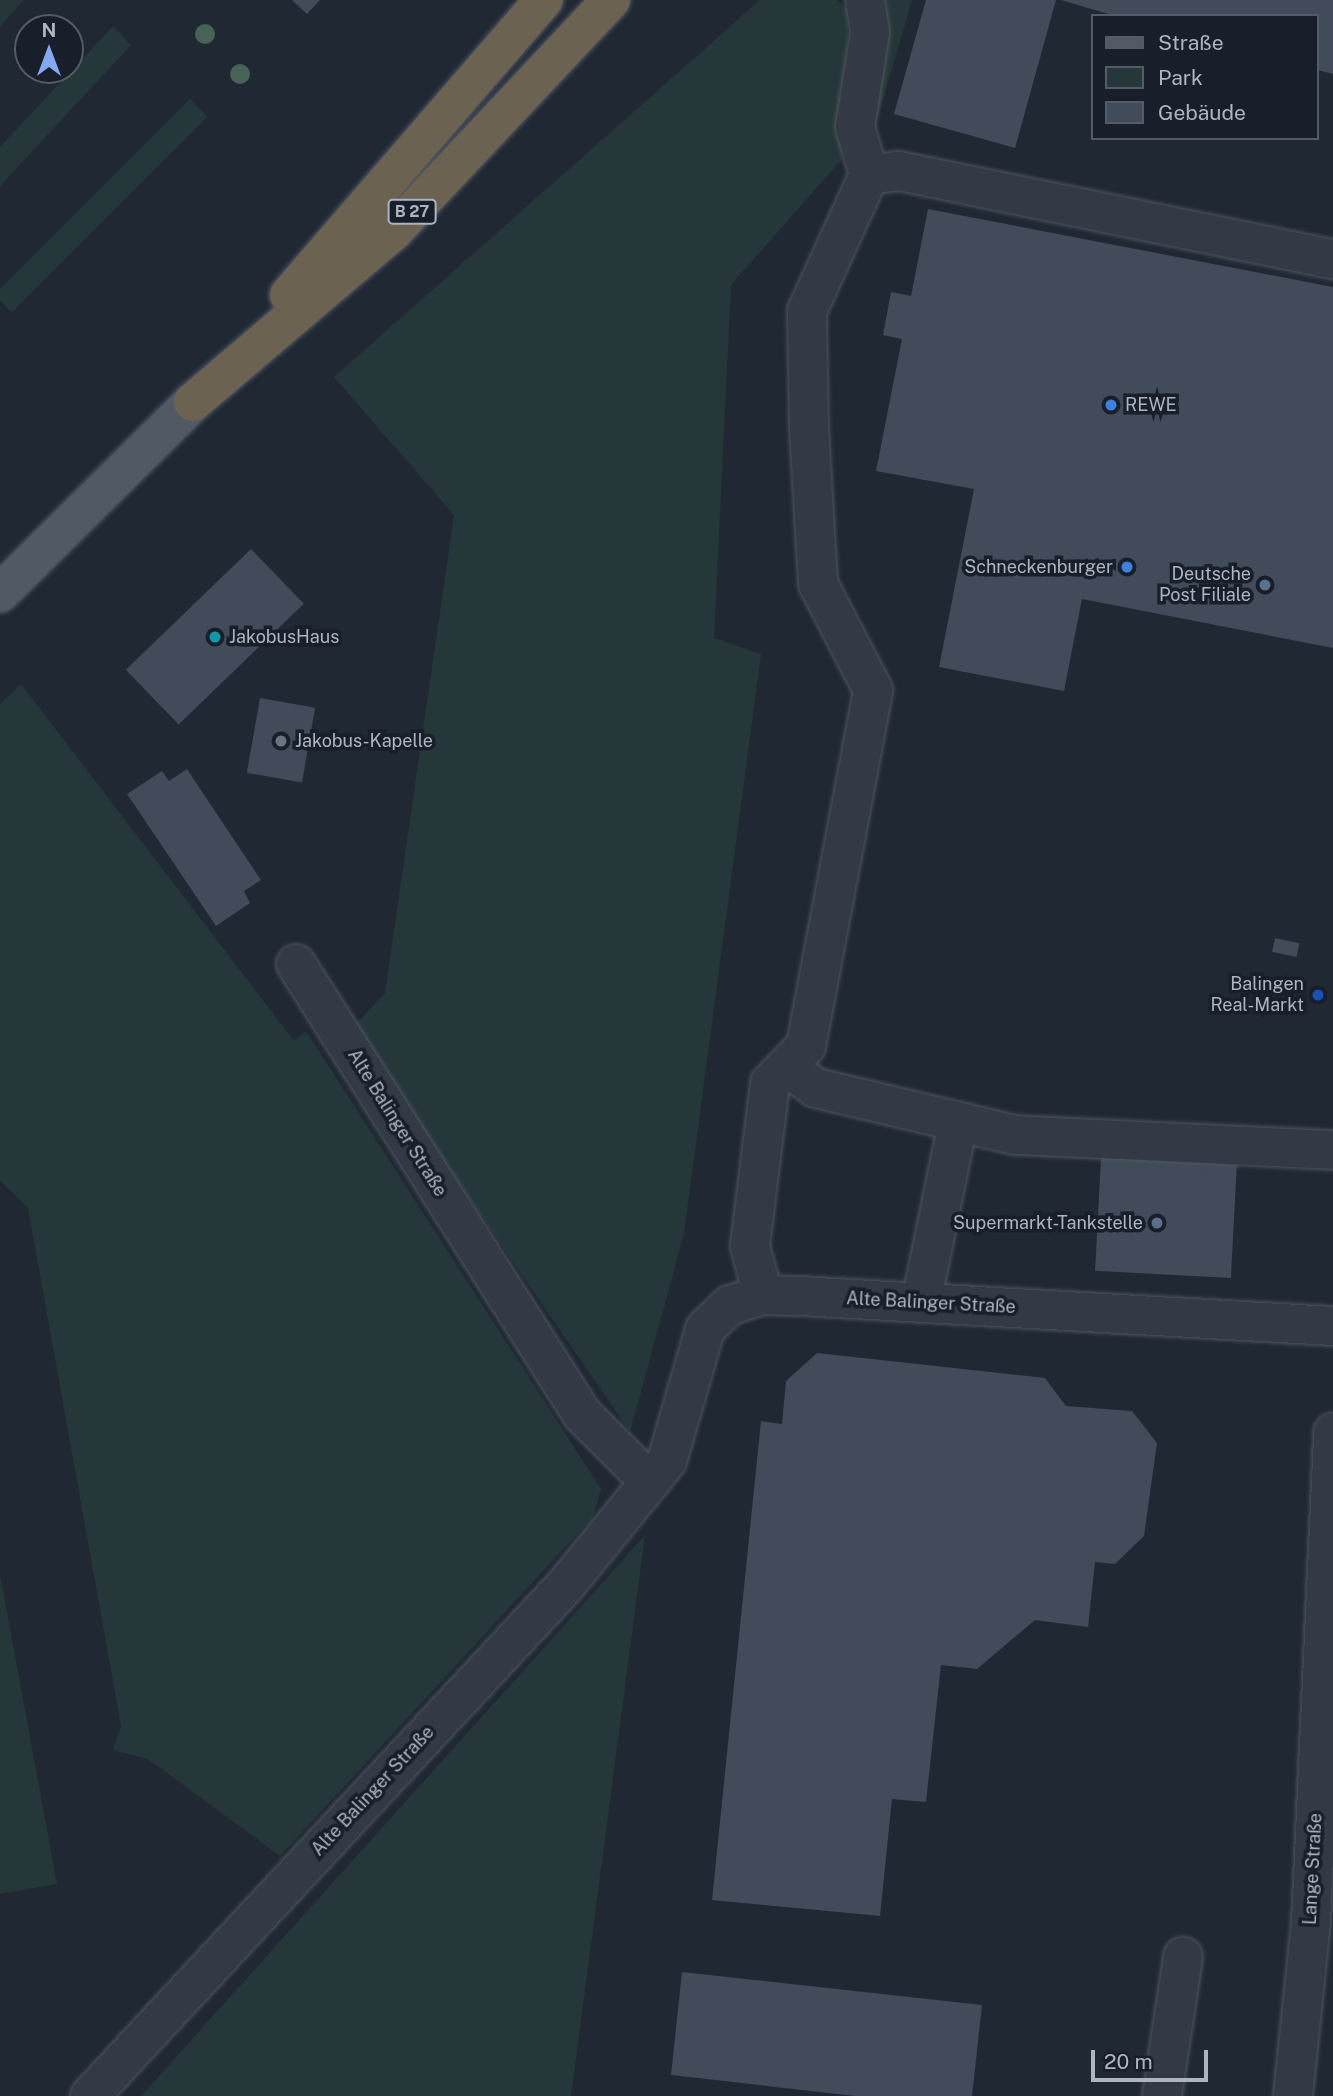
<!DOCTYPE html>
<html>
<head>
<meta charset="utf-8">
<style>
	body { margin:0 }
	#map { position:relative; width:1333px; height:2096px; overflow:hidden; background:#202834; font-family:"Public Sans",sans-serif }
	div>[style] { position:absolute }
	.green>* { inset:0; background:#253738; transform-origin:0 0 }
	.building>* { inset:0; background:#414b59; transform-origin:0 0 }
	.roads { filter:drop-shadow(0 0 2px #4e5560) drop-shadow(0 0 2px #4e5560) }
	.minor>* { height:38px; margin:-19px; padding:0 19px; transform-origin:19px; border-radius:19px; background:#333a45 }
	.major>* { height:38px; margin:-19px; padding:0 19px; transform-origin:19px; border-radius:19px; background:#515965 }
	.highway>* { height:38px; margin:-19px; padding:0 19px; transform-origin:19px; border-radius:19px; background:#6b6251 }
	.trees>* { width:20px; height:20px; margin:-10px; border-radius:50%; background:#476256 }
	.dots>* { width:19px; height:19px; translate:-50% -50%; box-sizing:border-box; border:4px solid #191f2a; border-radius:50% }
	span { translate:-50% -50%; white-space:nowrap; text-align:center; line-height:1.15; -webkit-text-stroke:7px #191f2a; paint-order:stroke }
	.shield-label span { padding:2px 5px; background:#191f2a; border:2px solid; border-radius:5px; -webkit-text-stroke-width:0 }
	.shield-label { font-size:16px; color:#adb5c2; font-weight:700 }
	.poi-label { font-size:18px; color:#adb5c2 }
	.left { translate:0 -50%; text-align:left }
	.right { translate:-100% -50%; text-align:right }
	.street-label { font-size:18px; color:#adb5c2 }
	.legend { position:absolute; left:1091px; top:14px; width:228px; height:126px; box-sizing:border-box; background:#191f2a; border:2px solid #545b67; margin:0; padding:9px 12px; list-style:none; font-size:21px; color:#adb5c2 }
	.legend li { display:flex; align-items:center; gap:14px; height:35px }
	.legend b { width:35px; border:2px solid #545b67 }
	.north { position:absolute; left:14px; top:14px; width:70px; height:70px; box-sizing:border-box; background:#191f2a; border:2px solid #545b67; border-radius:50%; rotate:0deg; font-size:19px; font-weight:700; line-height:28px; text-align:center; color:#adb5c2 }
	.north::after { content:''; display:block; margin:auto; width:24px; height:32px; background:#84a9f1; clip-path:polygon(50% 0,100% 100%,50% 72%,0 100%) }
	.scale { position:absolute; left:1091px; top:2050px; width:117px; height:32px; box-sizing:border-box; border:4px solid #adb5c2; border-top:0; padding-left:9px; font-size:21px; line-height:24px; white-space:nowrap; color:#adb5c2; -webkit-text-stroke:5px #191f2a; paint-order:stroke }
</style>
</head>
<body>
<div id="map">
	<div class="green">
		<i style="clip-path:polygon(0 0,24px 0,0 26px)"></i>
		<i style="clip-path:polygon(760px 0,837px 0,849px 11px,841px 160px,731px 285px,714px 638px,761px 654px,684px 1234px,630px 1432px,352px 1028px,385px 993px,454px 515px,334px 377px)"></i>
		<i style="clip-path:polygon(879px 0,912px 0,872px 137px)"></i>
		<i style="clip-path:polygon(113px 26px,131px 45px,0 186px,0 147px)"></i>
		<i style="left:190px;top:99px;width:25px;height:277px;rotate:45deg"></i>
		<i style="clip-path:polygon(21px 684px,294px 1041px,306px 1031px,601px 1489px,593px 1517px,280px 1856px,148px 1759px,113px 1750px,121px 1726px,28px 1208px,0 1181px,0 704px)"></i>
		<i style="clip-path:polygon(645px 1535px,571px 2096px,141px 2096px)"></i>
		<i style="clip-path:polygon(0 1574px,57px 1884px,0 1894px)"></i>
	</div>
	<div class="building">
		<i style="clip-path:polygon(292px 0,320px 0,307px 14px)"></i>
		<i style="clip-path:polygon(926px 0,1056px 0,1015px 148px,894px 114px)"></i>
		<i style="clip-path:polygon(1061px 0,1333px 0,1333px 74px,1317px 70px,1317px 16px,1115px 16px)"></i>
		<i style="clip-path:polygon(928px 209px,1333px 287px,1333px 648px,1082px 599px,1064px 691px,939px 667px,974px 489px,876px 471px,902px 339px,883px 335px,891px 292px,911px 296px)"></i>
		<i style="left:251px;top:549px;width:76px;height:174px;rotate:46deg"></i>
		<i style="left:260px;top:698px;width:56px;height:76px;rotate:10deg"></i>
		<i style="clip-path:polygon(187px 769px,261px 880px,244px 891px,250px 903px,216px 926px,127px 794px,162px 771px,169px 781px)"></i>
		<i style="left:1275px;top:938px;width:25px;height:14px;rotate:12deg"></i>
		<i style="left:1101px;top:1158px;width:136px;height:113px;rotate:3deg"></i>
		<i style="clip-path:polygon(817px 1353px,1045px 1378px,1066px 1406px,1132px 1411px,1157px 1443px,1144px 1536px,1115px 1564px,1095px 1562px,1088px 1627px,1035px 1620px,977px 1669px,941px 1665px,926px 1802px,892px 1799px,880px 1916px,712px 1900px,761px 1421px,782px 1424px,786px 1381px)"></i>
		<i style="clip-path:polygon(682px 1972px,982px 2005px,972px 2096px,855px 2096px,671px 2075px)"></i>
	</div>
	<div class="roads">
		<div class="minor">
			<i style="left:869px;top:175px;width:30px;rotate:-8deg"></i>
			<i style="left:899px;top:171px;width:443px;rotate:11.5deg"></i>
			<i style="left:296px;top:964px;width:533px;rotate:57.56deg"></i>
			<i style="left:582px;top:1414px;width:96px;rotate:45deg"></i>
			<i style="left:786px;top:1067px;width:37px;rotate:35deg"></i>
			<i style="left:816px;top:1088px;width:204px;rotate:13.3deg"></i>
			<i style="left:1015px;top:1135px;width:318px;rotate:2.7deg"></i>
			<i style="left:763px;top:1295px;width:51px;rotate:-104.9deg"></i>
			<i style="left:750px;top:1246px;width:164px;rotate:-83deg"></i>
			<i style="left:770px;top:1083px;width:52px;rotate:-45.8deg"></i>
			<i style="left:806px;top:1046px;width:362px;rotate:-79.3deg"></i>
			<i style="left:873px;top:690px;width:119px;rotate:-117.4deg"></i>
			<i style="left:818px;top:584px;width:155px;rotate:-93.3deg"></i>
			<i style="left:809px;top:429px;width:118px;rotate:-91deg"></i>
			<i style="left:807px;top:311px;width:149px;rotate:-65.5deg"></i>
			<i style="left:869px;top:175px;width:50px;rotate:-106.3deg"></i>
			<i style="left:855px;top:127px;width:96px;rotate:-81deg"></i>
			<i style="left:870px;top:32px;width:32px;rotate:-99deg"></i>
			<i style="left:921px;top:1303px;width:185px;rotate:-78.4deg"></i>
			<i style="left:90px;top:2096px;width:697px;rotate:-47.04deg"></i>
			<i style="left:565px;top:1586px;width:161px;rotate:-50.8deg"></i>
			<i style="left:667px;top:1461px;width:137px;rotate:-73.9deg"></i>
			<i style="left:705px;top:1329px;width:35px;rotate:-44deg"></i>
			<i style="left:730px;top:1305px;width:34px;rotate:-17deg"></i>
			<i style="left:763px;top:1295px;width:37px;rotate:2deg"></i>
			<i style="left:800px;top:1296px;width:534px;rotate:3.22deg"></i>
			<i style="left:1162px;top:2096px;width:141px;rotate:-81.4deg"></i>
			<i style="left:1293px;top:2096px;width:175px;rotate:-84.1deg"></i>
			<i style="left:1311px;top:1922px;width:490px;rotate:-87.4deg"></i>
		</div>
		<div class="major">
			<i style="left:0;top:593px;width:272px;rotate:-44.7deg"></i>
		</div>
		<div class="highway">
			<i style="left:289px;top:295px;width:390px;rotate:-49.2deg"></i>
			<i style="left:193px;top:402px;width:264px;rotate:-40.4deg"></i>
			<i style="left:394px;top:231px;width:317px;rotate:-46.8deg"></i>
		</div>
	</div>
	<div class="trees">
		<i style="left:205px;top:34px"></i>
		<i style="left:240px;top:74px"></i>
	</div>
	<div class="dots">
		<i style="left:1111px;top:405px;background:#3f7fe0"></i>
		<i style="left:1127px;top:567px;background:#3f7fe0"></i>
		<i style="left:1265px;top:585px;background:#5c6f8a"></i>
		<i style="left:215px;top:637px;background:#0f9aa8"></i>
		<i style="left:281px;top:741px;background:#6b7280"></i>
		<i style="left:1318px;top:995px;background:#1a4fb4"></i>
		<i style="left:1157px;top:1223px;background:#5c6f8a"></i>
	</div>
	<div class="shield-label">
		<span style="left:412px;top:212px">B 27</span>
	</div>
	<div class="poi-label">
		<span class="left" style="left:1125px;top:405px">REWE</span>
		<span class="right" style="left:1113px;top:567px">Schneckenburger</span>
		<span class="right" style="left:1251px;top:585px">Deutsche<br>Post Filiale</span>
		<span class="left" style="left:229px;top:637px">JakobusHaus</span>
		<span class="left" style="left:295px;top:741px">Jakobus-Kapelle</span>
		<span class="right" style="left:1304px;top:995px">Balingen<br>Real-Markt</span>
		<span class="right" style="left:1143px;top:1223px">Supermarkt-Tankstelle</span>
	</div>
	<div class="street-label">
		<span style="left:397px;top:1123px;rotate:58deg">Alte Balinger Straße</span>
		<span style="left:931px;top:1303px;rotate:3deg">Alte Balinger Straße</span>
		<span style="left:373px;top:1791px;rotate:-47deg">Alte Balinger Straße</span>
		<span style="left:1313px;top:1869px;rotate:-87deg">Lange Straße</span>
	</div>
	<ul class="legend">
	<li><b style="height:9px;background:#515965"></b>Straße</li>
	<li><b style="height:19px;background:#253738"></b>Park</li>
	<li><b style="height:19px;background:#414b59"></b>Gebäude</li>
	</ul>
	<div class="north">N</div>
	<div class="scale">20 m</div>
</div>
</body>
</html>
